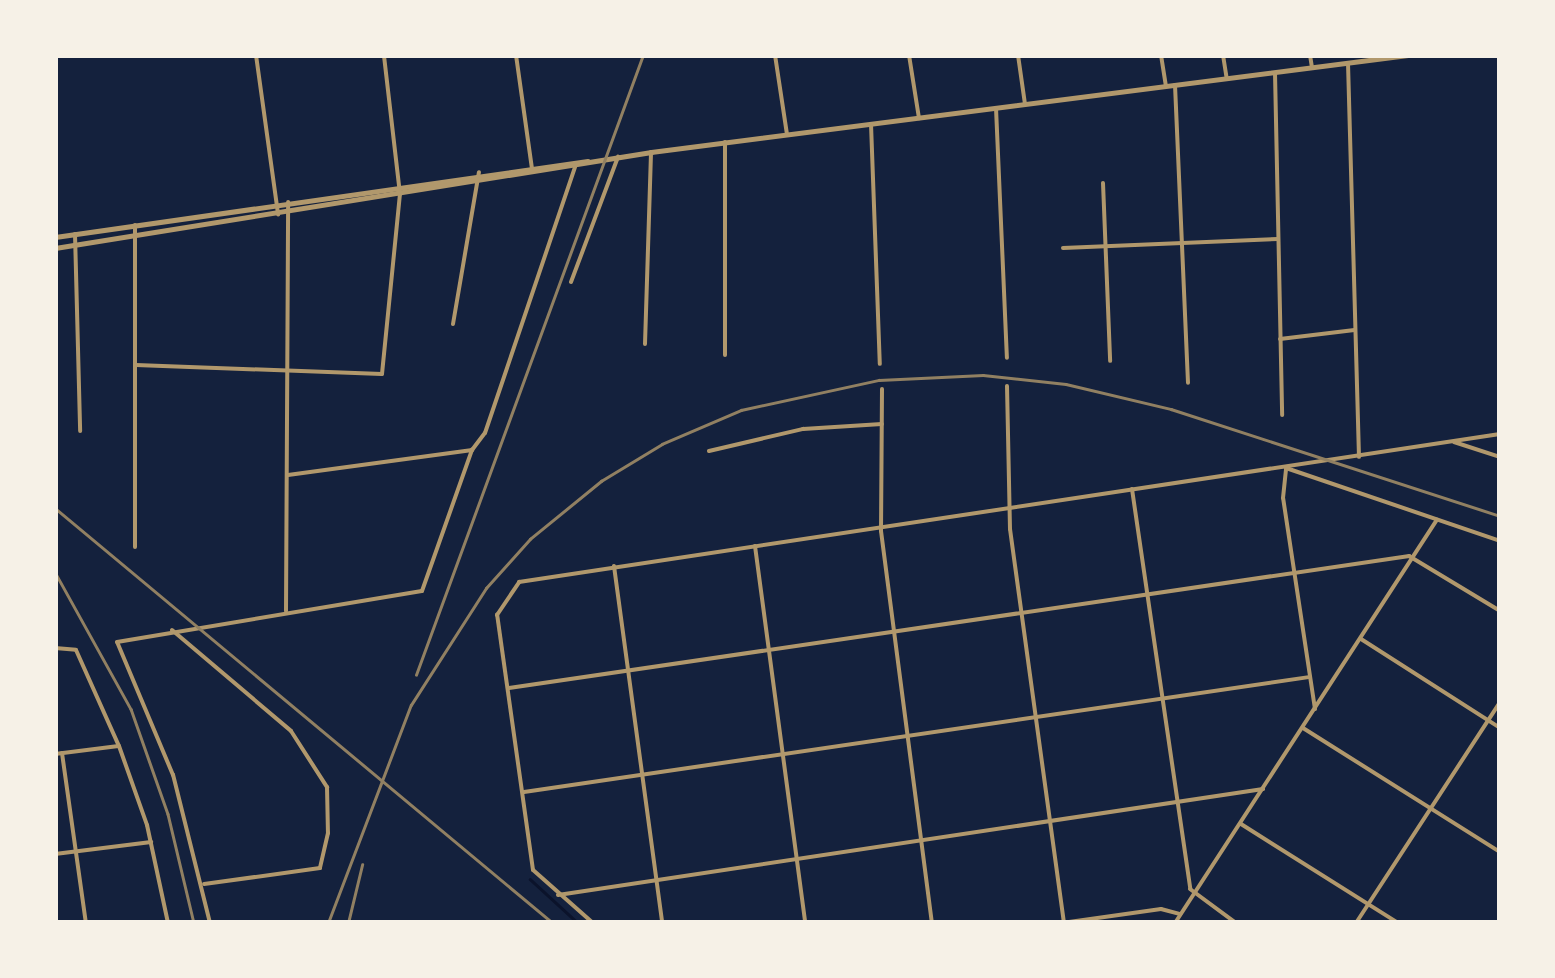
<!DOCTYPE html>
<html>
<head>
<meta charset="utf-8">
<style>
	body { margin:0 }
	#map { position:relative; width:1555px; height:978px; overflow:hidden; background:#14213d; font-family:"Sofia Sans Condensed",sans-serif }
	div>[style] { position:absolute }
	.stream>* { height:2.5px; margin:-1.25px; padding:0 1.25px; transform-origin:1.25px; border-radius:1.25px; background:#0b132b }
	.minor>* { height:4px; margin:-2px; padding:0 2px; transform-origin:2px; border-radius:2px; background:#b1986c }
	.tertiary>* { height:5px; margin:-2.5px; padding:0 2.5px; transform-origin:2.5px; border-radius:2.5px; background:#b1986c }
	.rail>* { height:2.5px; margin:-1.25px; padding:0 1.25px; transform-origin:1.25px; border-radius:1.25px; background:#918062 }
	span { translate:-50% -50%; white-space:nowrap; text-align:center; line-height:1.15; -webkit-text-stroke:8px #f6f1e7; paint-order:stroke }
	.frame { position:absolute; inset:0; border:58px solid #f6f1e7; pointer-events:none }
</style>
</head>
<body>
<div id="map">
	<div class="stream">
		<i style="left:530px;top:879px;width:65px;rotate:42.5deg"></i>
	</div>
	<div class="minor">
		<i style="left:256px;top:55px;width:161px;rotate:82.1deg"></i>
		<i style="left:516px;top:55px;width:115px;rotate:82deg"></i>
		<i style="left:775px;top:55px;width:80px;rotate:81.4deg"></i>
		<i style="left:909px;top:55px;width:64px;rotate:81deg"></i>
		<i style="left:1018px;top:55px;width:49px;rotate:81.9deg"></i>
		<i style="left:1161px;top:55px;width:30px;rotate:81deg"></i>
		<i style="left:1223px;top:55px;width:24px;rotate:81deg"></i>
		<i style="left:1310px;top:55px;width:13px;rotate:81deg"></i>
		<i style="left:1348px;top:63px;width:394px;rotate:88.4deg"></i>
		<i style="left:1275px;top:73px;width:342px;rotate:88.8deg"></i>
		<i style="left:1175px;top:85px;width:298px;rotate:87.5deg"></i>
		<i style="left:996px;top:108px;width:250px;rotate:87.5deg"></i>
		<i style="left:871px;top:124px;width:240px;rotate:87.9deg"></i>
		<i style="left:725px;top:142px;width:213px;rotate:90deg"></i>
		<i style="left:1103px;top:183px;width:178px;rotate:87.7deg"></i>
		<i style="left:75px;top:234px;width:197px;rotate:88.5deg"></i>
		<i style="left:1063px;top:248px;width:215px;rotate:-2.4deg"></i>
		<i style="left:571px;top:282px;width:134px;rotate:-69.4deg"></i>
		<i style="left:453px;top:324px;width:154px;rotate:-80.3deg"></i>
		<i style="left:1280px;top:339px;width:75px;rotate:-6.9deg"></i>
		<i style="left:645px;top:344px;width:192px;rotate:-88.2deg"></i>
		<i style="left:136px;top:365px;width:246px;rotate:2.1deg"></i>
		<i style="left:382px;top:374px;width:181px;rotate:-84.3deg"></i>
		<i style="left:400px;top:194px;width:140px;rotate:-96.6deg"></i>
		<i style="left:1007px;top:386px;width:143px;rotate:88.8deg"></i>
		<i style="left:1010px;top:529px;width:398px;rotate:82.2deg"></i>
		<i style="left:882px;top:389px;width:142px;rotate:90.4deg"></i>
		<i style="left:881px;top:531px;width:395px;rotate:82.6deg"></i>
		<i style="left:1454px;top:442px;width:48px;rotate:18.1deg"></i>
		<i style="left:709px;top:451px;width:97px;rotate:-13.2deg"></i>
		<i style="left:803px;top:429px;width:79px;rotate:-3.6deg"></i>
		<i style="left:288px;top:475px;width:186px;rotate:-7.7deg"></i>
		<i style="left:1132px;top:489px;width:404px;rotate:81.7deg"></i>
		<i style="left:1190px;top:889px;width:57px;rotate:36.5deg"></i>
		<i style="left:755px;top:546px;width:380px;rotate:82.4deg"></i>
		<i style="left:135px;top:547px;width:322px;rotate:-90deg"></i>
		<i style="left:614px;top:566px;width:360px;rotate:82.3deg"></i>
		<i style="left:286px;top:611px;width:409px;rotate:-89.7deg"></i>
		<i style="left:172px;top:630px;width:156px;rotate:40.3deg"></i>
		<i style="left:291px;top:731px;width:67px;rotate:57.3deg"></i>
		<i style="left:327px;top:787px;width:46px;rotate:88.8deg"></i>
		<i style="left:328px;top:833px;width:36px;rotate:103deg"></i>
		<i style="left:320px;top:868px;width:117px;rotate:172.1deg"></i>
		<i style="left:1361px;top:639px;width:165px;rotate:32.6deg"></i>
		<i style="left:55px;top:648px;width:21px;rotate:5deg"></i>
		<i style="left:76px;top:650px;width:105px;rotate:65.9deg"></i>
		<i style="left:119px;top:746px;width:84px;rotate:70.5deg"></i>
		<i style="left:147px;top:825px;width:100px;rotate:77.9deg"></i>
		<i style="left:509px;top:688px;width:910px;rotate:-8.34deg"></i>
		<i style="left:1409px;top:556px;width:106px;rotate:31.1deg"></i>
		<i style="left:1315px;top:709px;width:213px;rotate:-98.6deg"></i>
		<i style="left:1283px;top:498px;width:30px;rotate:-84deg"></i>
		<i style="left:1286px;top:468px;width:226px;rotate:18.8deg"></i>
		<i style="left:1303px;top:728px;width:233px;rotate:32.2deg"></i>
		<i style="left:62px;top:753px;width:172px;rotate:82deg"></i>
		<i style="left:55px;top:754px;width:64px;rotate:-7.1deg"></i>
		<i style="left:524px;top:792px;width:793px;rotate:-8.33deg"></i>
		<i style="left:1241px;top:824px;width:186px;rotate:32.2deg"></i>
		<i style="left:55px;top:854px;width:97px;rotate:-7.1deg"></i>
		<i style="left:558px;top:895px;width:713px;rotate:-8.55deg"></i>
		<i style="left:210px;top:923px;width:153px;rotate:-104deg"></i>
		<i style="left:173px;top:775px;width:144px;rotate:-112.8deg"></i>
		<i style="left:117px;top:642px;width:309px;rotate:-9.5deg"></i>
		<i style="left:422px;top:591px;width:150px;rotate:-70.5deg"></i>
		<i style="left:472px;top:450px;width:21px;rotate:-53deg"></i>
		<i style="left:485px;top:433px;width:281px;rotate:-71.3deg"></i>
		<i style="left:593px;top:923px;width:80px;rotate:-138.5deg"></i>
		<i style="left:533px;top:870px;width:258px;rotate:-98deg"></i>
		<i style="left:497px;top:615px;width:40px;rotate:-56deg"></i>
		<i style="left:519px;top:582px;width:992px;rotate:-8.58deg"></i>
		<i style="left:1062px;top:923px;width:100px;rotate:-8deg"></i>
		<i style="left:1161px;top:909px;width:20px;rotate:15deg"></i>
		<i style="left:1175px;top:923px;width:481px;rotate:-57deg"></i>
		<i style="left:1356px;top:923px;width:264px;rotate:-56.9deg"></i>
	</div>
	<div class="tertiary">
		<i style="left:55px;top:237px;width:538px;rotate:-8.12deg"></i>
		<i style="left:55px;top:248px;width:604px;rotate:-9.15deg"></i>
		<i style="left:651px;top:152px;width:763px;rotate:-7.3deg"></i>
	</div>
	<div class="rail">
		<i style="left:55px;top:508px;width:648px;rotate:39.81deg"></i>
		<i style="left:55px;top:572px;width:157px;rotate:61deg"></i>
		<i style="left:131px;top:709px;width:111px;rotate:70.6deg"></i>
		<i style="left:168px;top:814px;width:112px;rotate:76.6deg"></i>
		<i style="left:416px;top:675px;width:660px;rotate:-69.89deg"></i>
		<i style="left:328px;top:923px;width:233px;rotate:-69.2deg"></i>
		<i style="left:411px;top:705px;width:139px;rotate:-57.3deg"></i>
		<i style="left:486px;top:588px;width:66px;rotate:-48.1deg"></i>
		<i style="left:530px;top:539px;width:92px;rotate:-39.2deg"></i>
		<i style="left:601px;top:481px;width:71px;rotate:-31.2deg"></i>
		<i style="left:662px;top:444px;width:86px;rotate:-23.3deg"></i>
		<i style="left:741px;top:410px;width:141px;rotate:-12.3deg"></i>
		<i style="left:879px;top:380px;width:104px;rotate:-2.8deg"></i>
		<i style="left:983px;top:375px;width:83px;rotate:6.2deg"></i>
		<i style="left:1066px;top:384px;width:108px;rotate:13.4deg"></i>
		<i style="left:1171px;top:409px;width:346px;rotate:18deg"></i>
		<i style="left:348px;top:923px;width:60px;rotate:-76.4deg"></i>
	</div>
	<div class="frame"></div>
</div>
</body>
</html>
